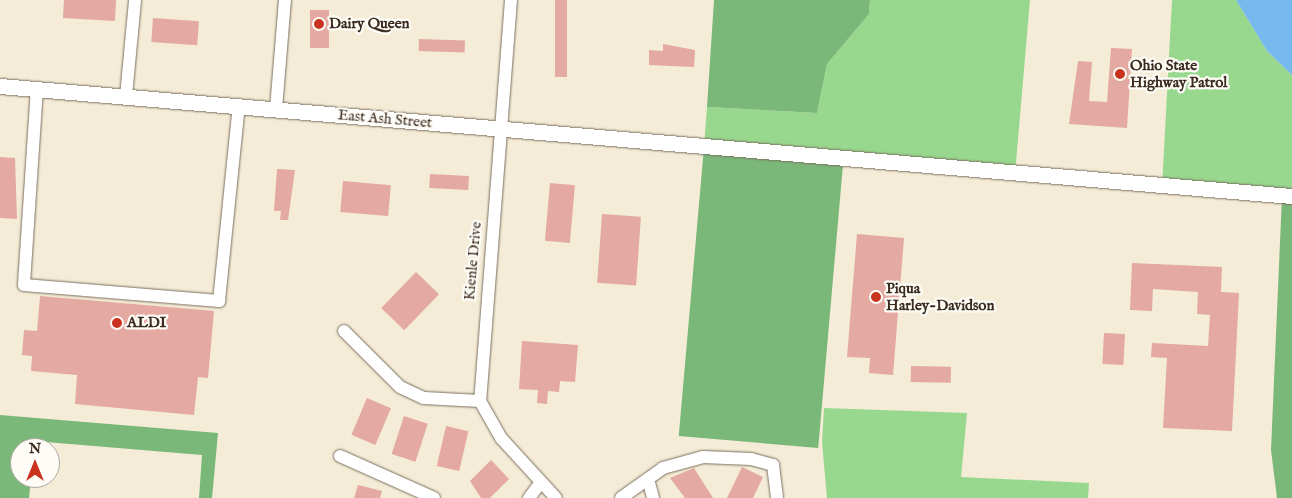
<!DOCTYPE html>
<html>
<head>
<meta charset="utf-8">
<style>
	body { margin:0 }
	#map { position:relative; width:1292px; height:498px; overflow:hidden; background:#f4ecd7; font-family:"IM FELL English",serif }
	div>[style] { position:absolute }
	.green>* { inset:0; background:#98d88e }
	.forest>* { inset:0; background:#7ab879; transform-origin:0 0 }
	.water>* { inset:0; background:#76b9ec }
	.building>* { inset:0; background:#e4a9a0; transform-origin:0 0 }
	.roads { filter:drop-shadow(0 0 1px #7c6e5f) drop-shadow(0 0 1px #7c6e5f) }
	.minor>* { height:12px; margin:-6px; padding:0 6px; transform-origin:6px; border-radius:6px; background:#fff }
	.major>* { height:15px; margin:-7.5px; padding:0 7.5px; transform-origin:7.5px; border-radius:7.5px; background:#fff }
	.dots>* { width:14px; height:14px; translate:-50% -50%; box-sizing:border-box; border:2px solid #fdfcf7; border-radius:50% }
	span { translate:-50% -50%; white-space:nowrap; text-align:center; line-height:1.15; -webkit-text-stroke:4.5px #fdfcf7; paint-order:stroke }
	.poi-label { font-size:15px; color:#3b2a1e; font-weight:700 }
	.left { translate:0 -50%; text-align:left }
	.street-label { font-size:15px; color:#3b2a1e }
	.north { position:absolute; left:10px; top:438px; width:50px; height:50px; box-sizing:border-box; background:#fdfcf7; border:1px solid #afa8a0; border-radius:50%; rotate:0deg; font-size:14px; font-weight:700; line-height:20px; text-align:center; color:#3b2a1e }
	.north::after { content:''; display:block; margin:auto; width:18px; height:22px; background:#c8321e; clip-path:polygon(50% 0,100% 100%,50% 72%,0 100%) }
</style>
</head>
<body>
<div id="map">
	<div class="green">
		<i style="clip-path:polygon(870px 0,1030px 0,1015px 174px,704px 147px,707px 107px,817px 113px,827px 64px,869px 14px)"></i>
		<i style="clip-path:polygon(1172px 0,1236px 0,1267px 51px,1292px 75px,1292px 196px,1162px 187px)"></i>
		<i style="clip-path:polygon(824px 408px,967px 413px,961px 477px,1089px 483px,1088px 498px,827px 498px,822px 442px)"></i>
	</div>
	<div class="forest">
		<i style="clip-path:polygon(714px 0,870px 0,869px 14px,827px 64px,817px 113px,707px 107px)"></i>
		<i style="left:704px;top:147px;width:140px;height:290px;rotate:5deg"></i>
		<i style="clip-path:polygon(1282px 196px,1292px 197px,1292px 498px,1277px 498px,1271px 450px)"></i>
		<i style="clip-path:polygon(0 415px,218px 433px,212px 498px,199px 498px,202px 455px,34px 441px,33px 448px,20px 448px,20px 478px,31px 478px,29px 498px,0 498px)"></i>
	</div>
	<div class="water">
		<i style="clip-path:polygon(1236px 0,1292px 0,1292px 75px,1267px 51px)"></i>
	</div>
	<div class="building">
		<i style="clip-path:polygon(64px 0,116px 0,115px 21px,63px 18px)"></i>
		<i style="left:555px;top:0;width:12px;height:77px"></i>
		<i style="left:310px;top:10px;width:19px;height:38px"></i>
		<i style="left:153px;top:18px;width:46px;height:24px;rotate:4deg"></i>
		<i style="left:419px;top:39px;width:46px;height:12px;rotate:2deg"></i>
		<i style="clip-path:polygon(663px 44px,695px 50px,694px 67px,649px 65px,649px 50px,663px 51px)"></i>
		<i style="clip-path:polygon(1111px 48px,1132px 49px,1127px 128px,1069px 124px,1078px 61px,1092px 62px,1089px 101px,1107px 102px)"></i>
		<i style="clip-path:polygon(0 157px,15px 158px,17px 219px,0 218px)"></i>
		<i style="clip-path:polygon(277px 169px,295px 170px,288px 220px,280px 220px,281px 211px,274px 211px)"></i>
		<i style="left:430px;top:174px;width:39px;height:14px;rotate:3deg"></i>
		<i style="left:343px;top:181px;width:48px;height:31px;rotate:5deg"></i>
		<i style="left:550px;top:183px;width:25px;height:58px;rotate:5deg"></i>
		<i style="left:602px;top:214px;width:39px;height:69px;rotate:4deg"></i>
		<i style="clip-path:polygon(857px 234px,904px 238px,893px 375px,869px 373px,870px 358px,847px 357px)"></i>
		<i style="clip-path:polygon(1132px 263px,1222px 267px,1221px 292px,1239px 293px,1232px 431px,1163px 428px,1167px 358px,1151px 357px,1152px 343px,1208px 346px,1210px 315px,1197px 314px,1198px 292px,1153px 289px,1152px 311px,1130px 310px)"></i>
		<i style="left:416px;top:272px;width:32px;height:50px;rotate:44deg"></i>
		<i style="clip-path:polygon(40px 296px,214px 311px,208px 378px,198px 377px,194px 415px,75px 404px,77px 375px,31px 371px,32px 356px,22px 355px,24px 330px,37px 331px)"></i>
		<i style="left:1104px;top:333px;width:21px;height:31px;rotate:3deg"></i>
		<i style="clip-path:polygon(522px 341px,578px 345px,575px 382px,560px 381px,559px 392px,548px 391px,547px 404px,537px 403px,538px 390px,519px 389px)"></i>
		<i style="left:911px;top:366px;width:40px;height:16px;rotate:1deg"></i>
		<i style="left:367px;top:398px;width:26px;height:40px;rotate:23deg"></i>
		<i style="left:404px;top:416px;width:25px;height:40px;rotate:18deg"></i>
		<i style="left:446px;top:426px;width:23px;height:41px;rotate:13deg"></i>
		<i style="clip-path:polygon(491px 460px,509px 479px,490px 498px,481px 498px,470px 481px)"></i>
		<i style="clip-path:polygon(742px 467px,763px 477px,753px 498px,727px 498px)"></i>
		<i style="clip-path:polygon(694px 468px,713px 498px,685px 498px,670px 478px)"></i>
		<i style="clip-path:polygon(358px 485px,382px 491px,380px 498px,354px 498px)"></i>
	</div>
	<div class="roads">
		<div class="minor">
			<i style="left:511px;top:0;width:402px;rotate:94.4deg"></i>
			<i style="left:480px;top:401px;width:43px;rotate:60.4deg"></i>
			<i style="left:501px;top:438px;width:81px;rotate:47.5deg"></i>
			<i style="left:37px;top:88px;width:197px;rotate:93.8deg"></i>
			<i style="left:24px;top:285px;width:196px;rotate:4.7deg"></i>
			<i style="left:219px;top:301px;width:197px;rotate:-84.2deg"></i>
			<i style="left:126px;top:96px;width:96px;rotate:-84.6deg"></i>
			<i style="left:276px;top:109px;width:109px;rotate:-85.3deg"></i>
			<i style="left:344px;top:331px;width:79px;rotate:45deg"></i>
			<i style="left:400px;top:387px;width:26px;rotate:25deg"></i>
			<i style="left:424px;top:398px;width:56px;rotate:3.1deg"></i>
			<i style="left:340px;top:456px;width:103px;rotate:24.1deg"></i>
			<i style="left:648px;top:479px;width:20px;rotate:75deg"></i>
			<i style="left:529px;top:498px;width:20px;rotate:-53deg"></i>
			<i style="left:621px;top:498px;width:52px;rotate:-35.5deg"></i>
			<i style="left:663px;top:468px;width:41px;rotate:-15.4deg"></i>
			<i style="left:703px;top:457px;width:48px;rotate:2.4deg"></i>
			<i style="left:751px;top:459px;width:23px;rotate:15deg"></i>
			<i style="left:773px;top:465px;width:33px;rotate:83deg"></i>
		</div>
		<div class="major">
			<i style="left:0;top:86px;width:1297px;rotate:4.87deg"></i>
		</div>
	</div>
	<div class="dots">
		<i style="left:319px;top:24px;background:#c8321e"></i>
		<i style="left:1120px;top:74px;background:#c8321e"></i>
		<i style="left:876px;top:297px;background:#c8321e"></i>
		<i style="left:117px;top:323px;background:#c8321e"></i>
	</div>
	<div class="poi-label">
		<span class="left" style="left:329px;top:24px">Dairy Queen</span>
		<span class="left" style="left:1130px;top:74px">Ohio State<br>Highway Patrol</span>
		<span class="left" style="left:886px;top:297px">Piqua<br>Harley-Davidson</span>
		<span class="left" style="left:127px;top:323px">ALDI</span>
	</div>
	<div class="street-label">
		<span style="left:385px;top:119px;rotate:5deg">East Ash Street</span>
		<span style="left:473px;top:261px;rotate:-85deg">Kienle Drive</span>
	</div>
	<div class="north">N</div>
</div>
</body>
</html>
